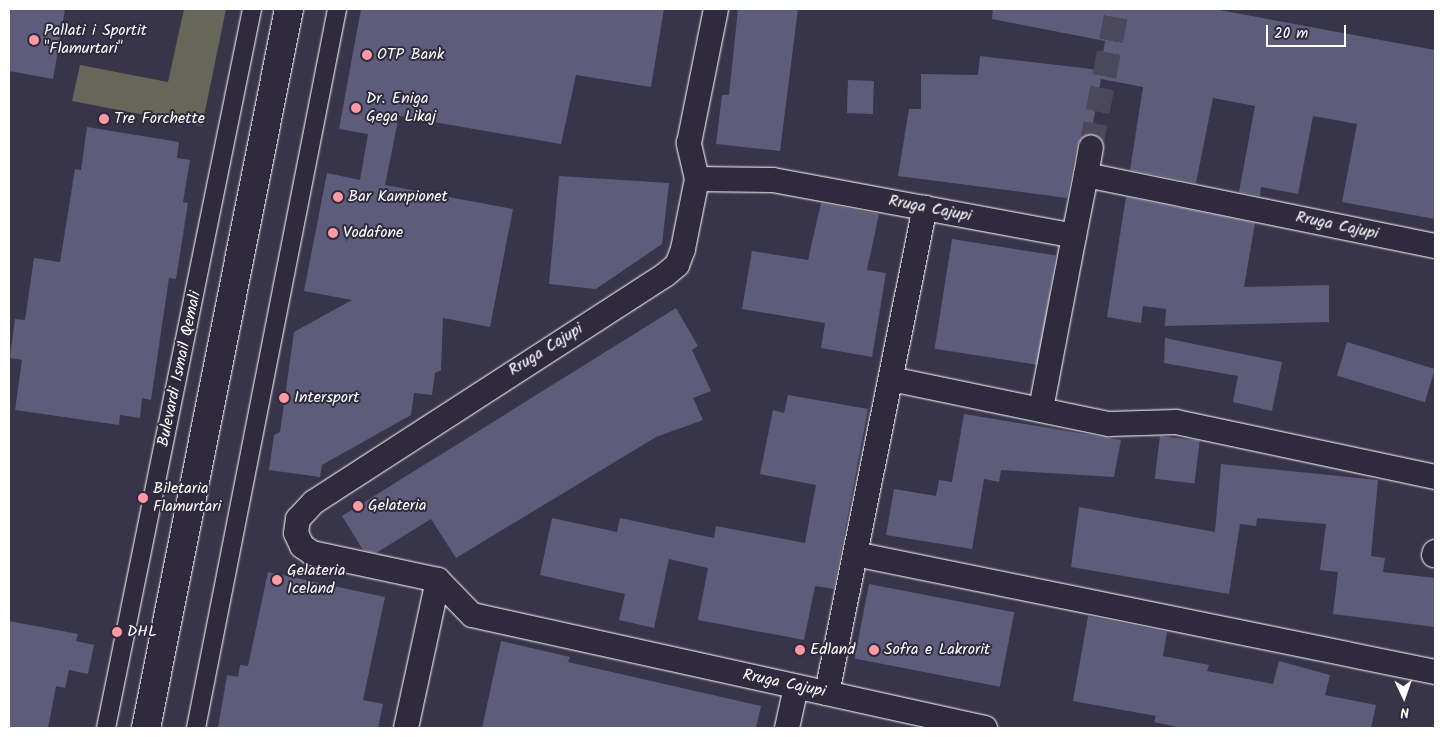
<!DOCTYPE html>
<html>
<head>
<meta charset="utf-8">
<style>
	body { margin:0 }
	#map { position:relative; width:1444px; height:737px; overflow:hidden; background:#383449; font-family:Kalam,sans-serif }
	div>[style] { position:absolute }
	.green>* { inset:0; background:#666759 }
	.building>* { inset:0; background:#5d5d7b; transform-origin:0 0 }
	.minor-tunnel>* { height:24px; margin-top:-12px; transform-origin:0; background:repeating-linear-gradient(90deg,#4c485b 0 24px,transparent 0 36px) }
	.roads { filter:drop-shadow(0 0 1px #fff) drop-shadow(0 0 1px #fff) }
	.pedestrian>* { height:18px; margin:-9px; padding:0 9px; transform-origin:9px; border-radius:9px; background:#2f2a3d }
	.minor>* { height:24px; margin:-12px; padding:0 12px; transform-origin:12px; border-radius:12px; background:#2f2a3d }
	.secondary>* { height:28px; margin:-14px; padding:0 14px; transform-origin:14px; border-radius:14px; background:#2f2a3d }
	.dots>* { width:14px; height:14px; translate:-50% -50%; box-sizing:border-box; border:2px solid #2f2a3d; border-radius:50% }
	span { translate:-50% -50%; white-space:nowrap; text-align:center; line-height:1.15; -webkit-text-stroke:4px #2f2a3d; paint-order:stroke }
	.poi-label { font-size:16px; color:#fff }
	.left { translate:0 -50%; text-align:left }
	.street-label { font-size:16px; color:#fff }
	.frame { position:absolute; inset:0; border:10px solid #fff; pointer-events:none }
	.north { position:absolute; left:1379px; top:672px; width:50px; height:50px; -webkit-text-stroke:4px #2f2a3d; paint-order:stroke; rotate:177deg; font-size:14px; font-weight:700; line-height:20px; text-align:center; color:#fff }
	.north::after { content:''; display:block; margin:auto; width:18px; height:22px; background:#fff; clip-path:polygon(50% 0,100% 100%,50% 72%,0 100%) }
	.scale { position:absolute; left:1266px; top:25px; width:80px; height:22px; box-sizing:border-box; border:2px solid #fff; border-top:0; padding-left:6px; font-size:15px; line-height:18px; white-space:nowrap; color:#fff; -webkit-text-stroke:4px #2f2a3d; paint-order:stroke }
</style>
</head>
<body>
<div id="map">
	<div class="green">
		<i style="clip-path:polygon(184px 9px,226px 9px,202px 126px,72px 101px,80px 65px,168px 82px)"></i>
	</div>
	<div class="building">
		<i style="clip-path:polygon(9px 9px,65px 9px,53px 79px,9px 71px)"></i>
		<i style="clip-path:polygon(361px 9px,664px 9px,651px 87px,576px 75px,561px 144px,399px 116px,385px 185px,513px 209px,490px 327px,443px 318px,441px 370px,435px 373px,432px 395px,414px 393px,411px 415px,322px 465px,320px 477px,269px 470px,274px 435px,280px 432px,294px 332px,352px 300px,304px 291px,327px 173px,360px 180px,368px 134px,339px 129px)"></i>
		<i style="clip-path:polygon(738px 9px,798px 9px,780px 151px,716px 144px,722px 95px,729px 95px)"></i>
		<i style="clip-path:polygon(993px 9px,1214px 9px,1435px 50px,1435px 219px,1342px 202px,1357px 124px,1313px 116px,1298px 194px,1261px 187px,1260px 196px,1239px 192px,1255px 106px,1213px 98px,1196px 183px,1130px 170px,1143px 87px,1101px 79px,1091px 134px,1081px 138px,1077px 145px,1067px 198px,898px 176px,909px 109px,921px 109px,921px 74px,978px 75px,980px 56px,1100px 70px,1105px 41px,992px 19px)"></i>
		<i style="left:848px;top:80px;width:26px;height:33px;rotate:2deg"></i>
		<i style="clip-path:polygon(87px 127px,179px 142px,177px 158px,190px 160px,183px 202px,188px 203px,176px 279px,169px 278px,151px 400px,142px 398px,140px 418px,120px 415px,119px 425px,15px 410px,22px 360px,10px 358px,15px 319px,25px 320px,34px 258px,60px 262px,75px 169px,81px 170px)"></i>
		<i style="clip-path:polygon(559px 176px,669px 183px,662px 244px,596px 289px,549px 284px)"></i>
		<i style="clip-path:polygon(1126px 197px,1255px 223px,1244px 287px,1329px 285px,1329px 322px,1165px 326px,1166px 309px,1143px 306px,1141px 323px,1107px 317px)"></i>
		<i style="clip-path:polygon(821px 203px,879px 214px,867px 270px,886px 273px,872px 357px,821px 348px,825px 323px,742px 309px,752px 251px,808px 260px)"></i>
		<i style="left:952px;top:239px;width:105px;height:111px;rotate:9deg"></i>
		<i style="clip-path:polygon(676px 308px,698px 346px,692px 350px,711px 391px,693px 398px,703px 420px,656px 437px,456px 558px,431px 519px,376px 553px,363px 550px,342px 516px)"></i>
		<i style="clip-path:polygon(1165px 338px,1282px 362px,1272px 411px,1233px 402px,1238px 376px,1164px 363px)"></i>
		<i style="left:1347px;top:342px;width:92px;height:35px;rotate:17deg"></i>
		<i style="clip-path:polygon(788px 395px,868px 409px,834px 589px,815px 586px,804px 640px,698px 620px,708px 568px,669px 559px,654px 628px,619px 620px,625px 594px,540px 575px,552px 518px,617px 532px,620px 518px,714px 538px,716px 526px,805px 543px,816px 485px,760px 474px,773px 410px,784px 413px)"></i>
		<i style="clip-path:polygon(964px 414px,1121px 440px,1114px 477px,1001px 470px,999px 482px,984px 479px,972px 549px,886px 535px,894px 489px,936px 496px,939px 480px,952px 482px)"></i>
		<i style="left:1160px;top:436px;width:40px;height:43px;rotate:7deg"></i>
		<i style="clip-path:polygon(1221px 464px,1378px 480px,1371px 556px,1385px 558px,1383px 572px,1435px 578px,1435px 627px,1333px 614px,1338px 572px,1320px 570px,1326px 524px,1257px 518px,1256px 526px,1240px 524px,1229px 594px,1071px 567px,1079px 507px,1215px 532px)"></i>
		<i style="clip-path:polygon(268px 572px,385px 597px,363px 700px,383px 704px,378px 728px,218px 728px,227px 675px,238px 677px,240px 665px,248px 666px)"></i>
		<i style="left:869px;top:584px;width:148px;height:76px;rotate:11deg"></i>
		<i style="clip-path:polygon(1088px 616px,1167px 632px,1163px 656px,1209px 665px,1207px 671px,1273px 684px,1279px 661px,1330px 675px,1325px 695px,1376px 705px,1371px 728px,1182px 728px,1154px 722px,1156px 716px,1073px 701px)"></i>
		<i style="clip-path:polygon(9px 621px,78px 634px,76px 641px,94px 645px,88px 674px,69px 670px,65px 688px,56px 686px,48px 728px,9px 728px)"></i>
		<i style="clip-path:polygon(501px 641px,570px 657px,568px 662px,761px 706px,756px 728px,482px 728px)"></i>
	</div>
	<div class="minor-tunnel">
		<i style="left:1091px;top:147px;width:140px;rotate:-79.3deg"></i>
	</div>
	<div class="roads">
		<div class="pedestrian">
			<i style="left:106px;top:728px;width:734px;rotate:-78.52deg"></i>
			<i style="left:196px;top:728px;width:733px;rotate:-78.9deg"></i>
		</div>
		<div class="minor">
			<i style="left:1086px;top:175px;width:28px;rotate:-80deg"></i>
			<i style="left:697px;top:179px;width:37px;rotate:-103deg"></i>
			<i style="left:689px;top:143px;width:137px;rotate:-78.6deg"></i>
			<i style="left:891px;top:379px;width:223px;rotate:11.7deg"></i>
			<i style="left:1109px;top:424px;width:67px;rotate:-1.7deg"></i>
			<i style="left:1176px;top:422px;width:265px;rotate:12deg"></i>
			<i style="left:1041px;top:409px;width:176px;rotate:-79.2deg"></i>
			<i style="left:855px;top:554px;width:592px;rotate:11.5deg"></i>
			<i style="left:1434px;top:555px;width:3px;rotate:-72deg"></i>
			<i style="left:827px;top:693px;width:495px;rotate:-78.6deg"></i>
			<i style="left:406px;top:728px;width:151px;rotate:-77.8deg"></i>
			<i style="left:787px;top:728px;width:42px;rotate:-77.6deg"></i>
			<i style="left:985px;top:728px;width:525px;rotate:-167.58deg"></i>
			<i style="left:472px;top:615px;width:49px;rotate:-134.2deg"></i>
			<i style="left:438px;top:580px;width:129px;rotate:-167.9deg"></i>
			<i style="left:312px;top:553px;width:12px;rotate:-145deg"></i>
			<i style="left:302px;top:546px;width:14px;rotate:-115deg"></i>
			<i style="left:296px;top:533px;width:14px;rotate:-82deg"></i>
			<i style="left:298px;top:519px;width:23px;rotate:-47deg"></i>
			<i style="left:314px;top:502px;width:418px;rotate:-32.9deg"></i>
			<i style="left:665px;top:275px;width:16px;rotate:-40deg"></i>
			<i style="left:677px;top:265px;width:17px;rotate:-69deg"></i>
			<i style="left:683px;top:249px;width:71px;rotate:-78.7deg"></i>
			<i style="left:697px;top:179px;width:76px;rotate:0.8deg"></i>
			<i style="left:773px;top:180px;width:306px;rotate:10.5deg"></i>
			<i style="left:1074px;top:236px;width:62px;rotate:-78.9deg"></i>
			<i style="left:1086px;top:175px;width:356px;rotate:11.5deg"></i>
		</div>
		<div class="secondary">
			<i style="left:146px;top:728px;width:733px;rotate:-78.75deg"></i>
		</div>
	</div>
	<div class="dots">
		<i style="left:34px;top:40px;background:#ff9aa2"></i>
		<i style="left:367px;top:55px;background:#ff9aa2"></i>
		<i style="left:356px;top:108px;background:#ff9aa2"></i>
		<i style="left:104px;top:119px;background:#ff9aa2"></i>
		<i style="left:338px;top:197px;background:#ff9aa2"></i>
		<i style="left:333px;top:233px;background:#ff9aa2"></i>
		<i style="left:284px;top:398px;background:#ff9aa2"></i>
		<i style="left:143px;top:498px;background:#ff9aa2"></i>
		<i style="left:358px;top:506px;background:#ff9aa2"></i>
		<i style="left:277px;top:580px;background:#ff9aa2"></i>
		<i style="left:117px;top:632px;background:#ff9aa2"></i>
		<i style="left:800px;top:650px;background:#ff9aa2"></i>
		<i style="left:874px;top:650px;background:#ff9aa2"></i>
	</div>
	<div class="poi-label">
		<span class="left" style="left:44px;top:40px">Pallati i Sportit<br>"Flamurtari"</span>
		<span class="left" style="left:377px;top:55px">OTP Bank</span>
		<span class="left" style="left:366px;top:108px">Dr. Eniga<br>Gega Likaj</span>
		<span class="left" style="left:114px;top:119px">Tre Forchette</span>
		<span class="left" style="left:348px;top:197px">Bar Kampionet</span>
		<span class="left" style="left:343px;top:233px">Vodafone</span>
		<span class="left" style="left:294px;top:398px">Intersport</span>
		<span class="left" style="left:153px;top:498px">Biletaria<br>Flamurtari</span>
		<span class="left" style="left:368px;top:506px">Gelateria</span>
		<span class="left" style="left:287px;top:580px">Gelateria<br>Iceland</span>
		<span class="left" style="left:127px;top:632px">DHL</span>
		<span class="left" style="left:810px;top:650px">Edland</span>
		<span class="left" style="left:884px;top:650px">Sofra e Lakrorit</span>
	</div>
	<div class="street-label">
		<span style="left:930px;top:209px;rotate:11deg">Rruga Cajupi</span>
		<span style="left:1337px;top:226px;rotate:12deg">Rruga Cajupi</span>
		<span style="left:546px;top:350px;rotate:-32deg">Rruga Cajupi</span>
		<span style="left:180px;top:369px;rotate:-78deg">Bulevardi Ismail Qemali</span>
		<span style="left:784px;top:684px;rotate:12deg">Rruga Cajupi</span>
	</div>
	<div class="frame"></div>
	<div class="north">N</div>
	<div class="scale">20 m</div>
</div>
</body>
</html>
